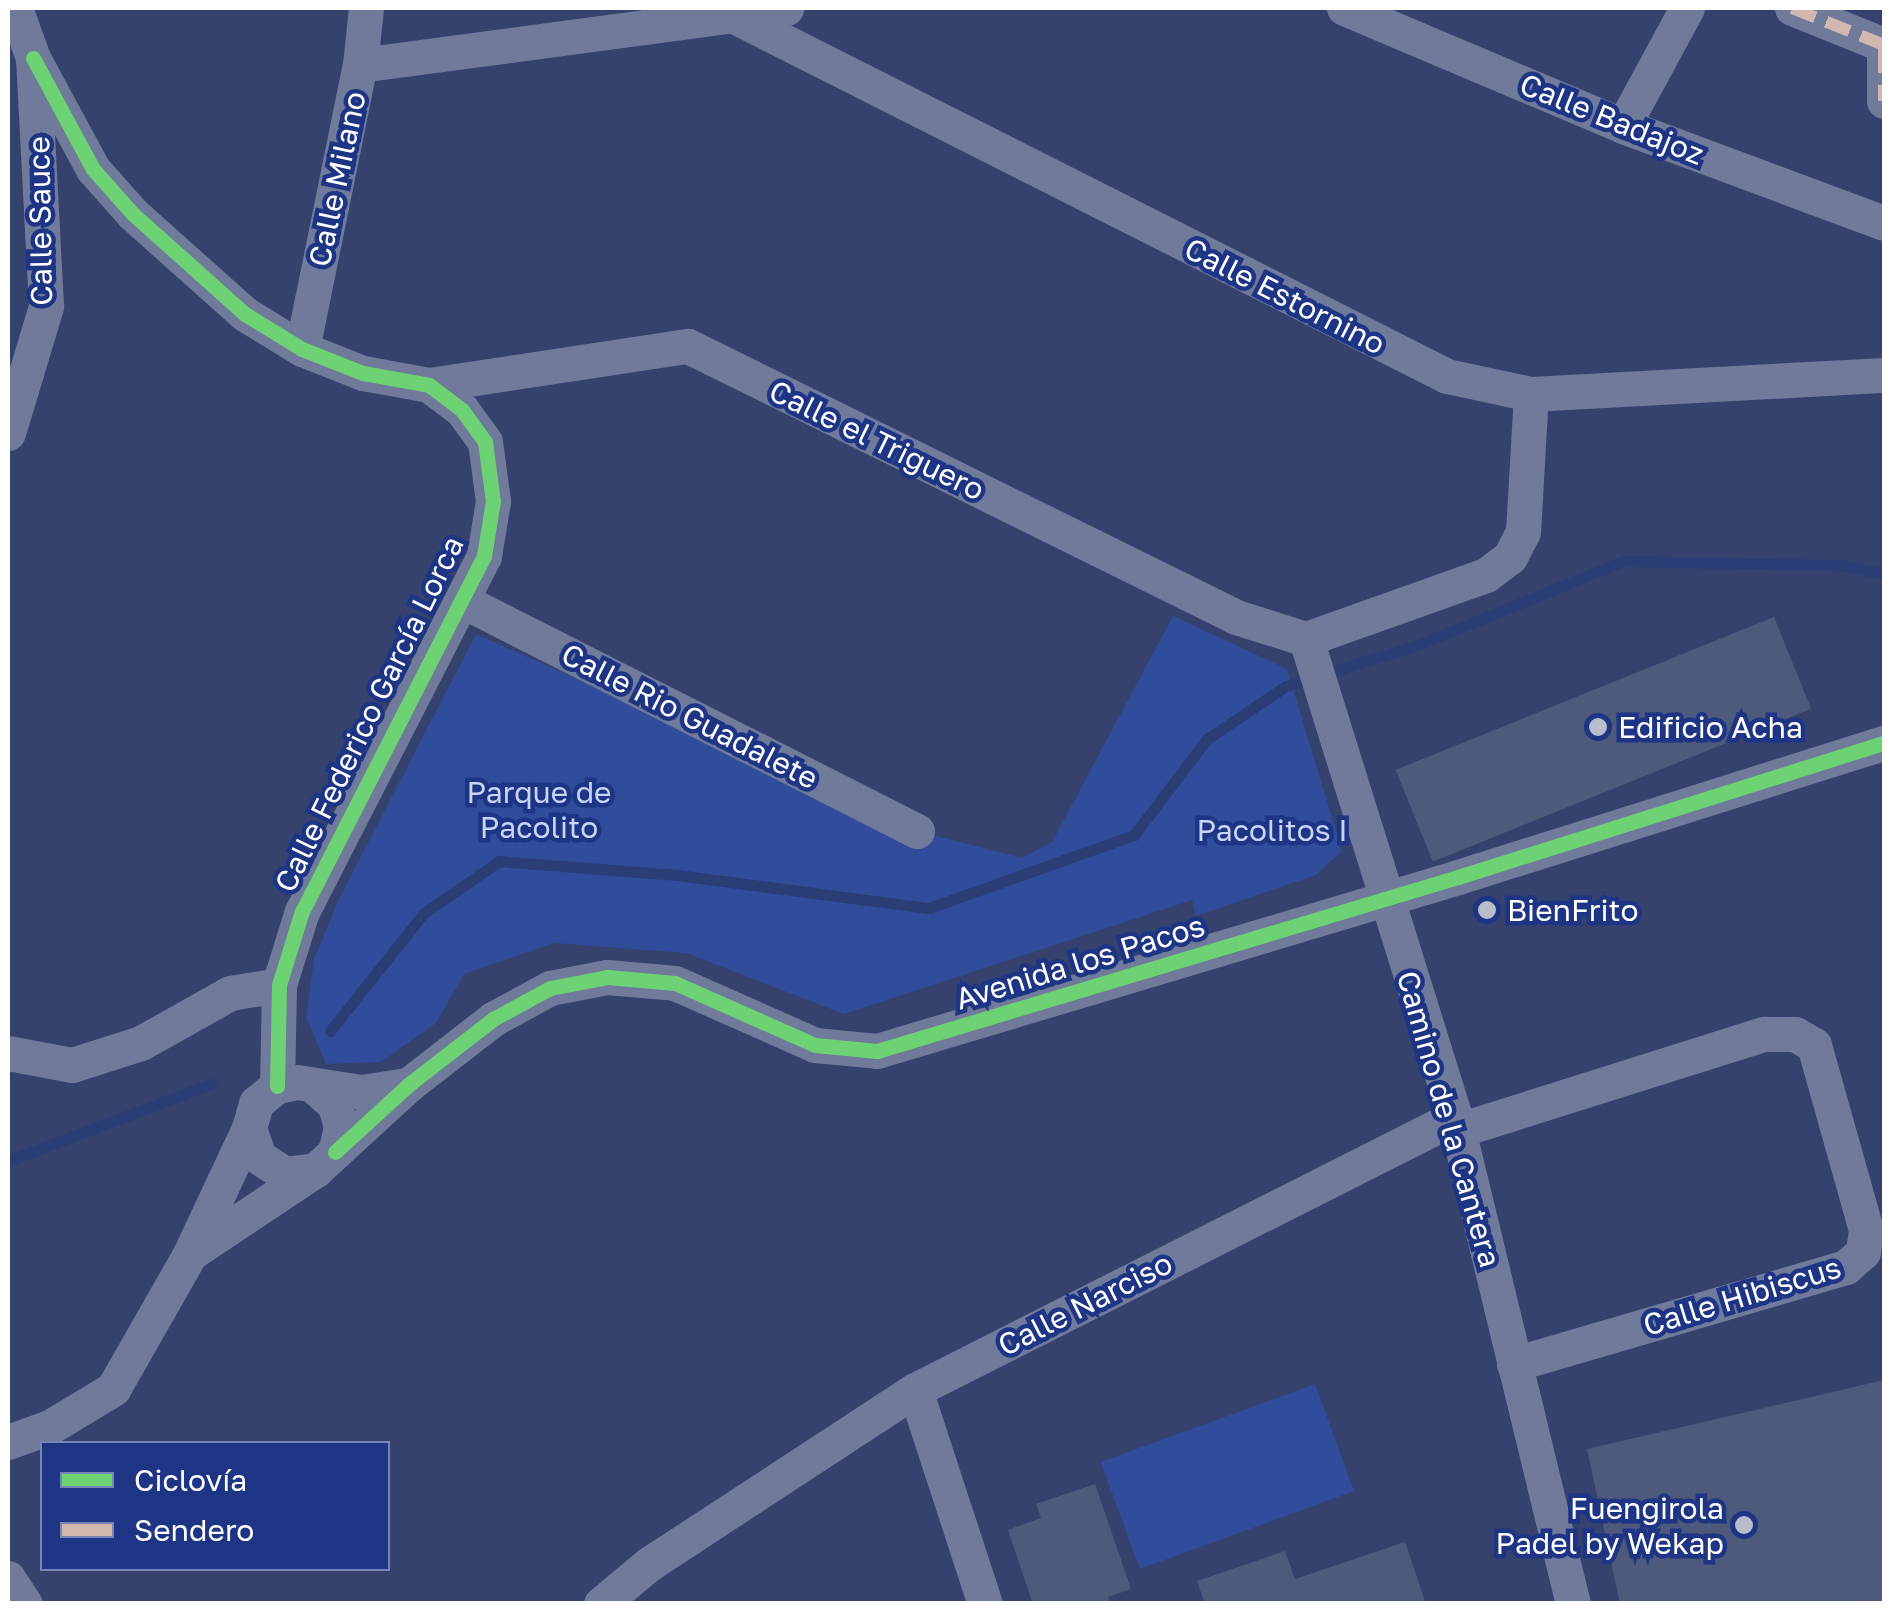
<!DOCTYPE html>
<html>
<head>
<meta charset="utf-8">
<style>
	body { margin:0 }
	#map { position:relative; width:1892px; height:1611px; overflow:hidden; background:#34426d; font-family:"Golos Text",sans-serif }
	div>[style] { position:absolute }
	.green>* { inset:0; background:#314c9b; transform-origin:0 0 }
	.stream>* { height:11px; margin:-5.5px; padding:0 5.5px; transform-origin:5.5px; border-radius:5.5px; background:#2a3d75 }
	.building>* { inset:0; background:#4e5a7c; transform-origin:0 0 }
	.minor>* { height:35px; margin:-17.5px; padding:0 17.5px; transform-origin:17.5px; border-radius:17.5px; background:#707a9b }
	.quiet>* { height:12px; margin-top:-6px; transform-origin:0; background:repeating-linear-gradient(90deg,#d1b7ad 0 25px,transparent 0 37px) }
	.cycleway>* { height:15px; margin:-7.5px; padding:0 7.5px; transform-origin:7.5px; border-radius:7.5px; background:#6cd273 }
	.dots>* { width:28px; height:28px; translate:-50% -50%; box-sizing:border-box; border:5px solid #1d3584; border-radius:50% }
	span { translate:-50% -50%; white-space:nowrap; text-align:center; line-height:1.15; -webkit-text-stroke:9px #1d3584; paint-order:stroke }
	.street-label { font-size:30px; color:#fff }
	.poi-label { font-size:30px; color:#fff }
	.left { translate:0 -50%; text-align:left }
	.right { translate:-100% -50%; text-align:right }
	.park-label { font-size:30px; color:#c8d4f8 }
	.frame { position:absolute; inset:0; border:10px solid #fff; pointer-events:none }
	.legend { position:absolute; left:40px; top:1441px; width:350px; height:130px; box-sizing:border-box; background:#1d3584; border:2px solid #7786b5; margin:0; padding:12px 18px; list-style:none; font-size:30px; color:#fff }
	.legend li { display:flex; align-items:center; gap:20px; height:50px }
	.legend b { width:50px; border:2px solid #7786b5 }
</style>
</head>
<body>
<div id="map">
	<div class="green">
		<i style="clip-path:polygon(1173px 616px,1287px 669px,1342px 851px,1316px 875px,1196px 916px,1192px 900px,844px 1014px,686px 953px,554px 943px,464px 974px,436px 1023px,381px 1062px,326px 1064px,306px 1017px,314px 959px,340px 897px,476px 634px,917px 831px,1022px 858px,1052px 842px)"></i>
		<i style="left:1315px;top:1384px;width:114px;height:228px;rotate:70deg"></i>
	</div>
	<div class="stream">
		<i style="left:330px;top:1031px;width:151px;rotate:-51.5deg"></i>
		<i style="left:424px;top:913px;width:91px;rotate:-34.7deg"></i>
		<i style="left:499px;top:861px;width:179px;rotate:4.5deg"></i>
		<i style="left:677px;top:875px;width:254px;rotate:7.5deg"></i>
		<i style="left:929px;top:908px;width:218px;rotate:-19.6deg"></i>
		<i style="left:1134px;top:835px;width:121px;rotate:-52.8deg"></i>
		<i style="left:1207px;top:739px;width:95px;rotate:-33.9deg"></i>
		<i style="left:1286px;top:686px;width:140px;rotate:-17.4deg"></i>
		<i style="left:1420px;top:644px;width:219px;rotate:-22.2deg"></i>
		<i style="left:1623px;top:561px;width:218px;rotate:1.1deg"></i>
		<i style="left:1841px;top:565px;width:44px;rotate:11.8deg"></i>
		<i style="left:8px;top:1161px;width:217px;rotate:-20.8deg"></i>
	</div>
	<div class="building">
		<i style="left:1774px;top:617px;width:99px;height:408px;rotate:68deg"></i>
		<i style="clip-path:polygon(1884px 1380px,1884px 1601px,1620px 1604px,1587px 1449px)"></i>
		<i style="clip-path:polygon(1095px 1484px,1131px 1589px,1108px 1597px,1110px 1604px,1033px 1604px,1008px 1530px,1041px 1518px,1036px 1504px)"></i>
		<i style="clip-path:polygon(1405px 1542px,1426px 1604px,1205px 1604px,1197px 1581px,1285px 1551px,1295px 1579px)"></i>
	</div>
	<div class="minor">
		<i style="left:1344px;top:8px;width:303px;rotate:22.9deg"></i>
		<i style="left:1623px;top:126px;width:278px;rotate:20.4deg"></i>
		<i style="left:1792px;top:8px;width:99px;rotate:21.9deg"></i>
		<i style="left:732px;top:15px;width:801px;rotate:26.79deg"></i>
		<i style="left:1447px;top:376px;width:86px;rotate:12.1deg"></i>
		<i style="left:1531px;top:394px;width:354px;rotate:-3.1deg"></i>
		<i style="left:1884px;top:48px;width:53px;rotate:90deg"></i>
		<i style="left:33px;top:58px;width:126px;rotate:61.6deg"></i>
		<i style="left:93px;top:169px;width:60px;rotate:48.4deg"></i>
		<i style="left:133px;top:214px;width:150px;rotate:41.8deg"></i>
		<i style="left:245px;top:314px;width:67px;rotate:31.6deg"></i>
		<i style="left:302px;top:349px;width:66px;rotate:21.5deg"></i>
		<i style="left:363px;top:373px;width:67px;rotate:10.3deg"></i>
		<i style="left:429px;top:385px;width:41px;rotate:37.1deg"></i>
		<i style="left:462px;top:410px;width:39px;rotate:54deg"></i>
		<i style="left:485px;top:442px;width:60px;rotate:82.3deg"></i>
		<i style="left:493px;top:501px;width:56px;rotate:99.3deg"></i>
		<i style="left:484px;top:556px;width:399px;rotate:117.1deg"></i>
		<i style="left:302px;top:911px;width:77px;rotate:107.3deg"></i>
		<i style="left:279px;top:985px;width:101px;rotate:91.1deg"></i>
		<i style="left:360px;top:65px;width:430px;rotate:-7.6deg"></i>
		<i style="left:1623px;top:126px;width:134px;rotate:-61.5deg"></i>
		<i style="left:302px;top:349px;width:290px;rotate:-78.5deg"></i>
		<i style="left:360px;top:65px;width:57px;rotate:-84deg"></i>
		<i style="left:429px;top:385px;width:262px;rotate:-8.6deg"></i>
		<i style="left:688px;top:346px;width:611px;rotate:26.31deg"></i>
		<i style="left:1236px;top:617px;width:73px;rotate:17.4deg"></i>
		<i style="left:8px;top:433px;width:133px;rotate:-73.3deg"></i>
		<i style="left:46px;top:306px;width:248px;rotate:-93deg"></i>
		<i style="left:33px;top:58px;width:53px;rotate:-109.8deg"></i>
		<i style="left:463px;top:601px;width:509px;rotate:26.87deg"></i>
		<i style="left:1306px;top:639px;width:501px;rotate:72.69deg"></i>
		<i style="left:1455px;top:1117px;width:501px;rotate:76.38deg"></i>
		<i style="left:1306px;top:639px;width:191px;rotate:-19.6deg"></i>
		<i style="left:1486px;top:575px;width:30px;rotate:-37deg"></i>
		<i style="left:1510px;top:557px;width:28px;rotate:-63deg"></i>
		<i style="left:1523px;top:532px;width:138px;rotate:-86.7deg"></i>
		<i style="left:8px;top:1053px;width:65px;rotate:10.6deg"></i>
		<i style="left:72px;top:1065px;width:72px;rotate:-17.7deg"></i>
		<i style="left:141px;top:1043px;width:102px;rotate:-29.3deg"></i>
		<i style="left:230px;top:993px;width:50px;rotate:-9.3deg"></i>
		<i style="left:316px;top:1088px;width:25px;rotate:42deg"></i>
		<i style="left:335px;top:1105px;width:24px;rotate:75deg"></i>
		<i style="left:341px;top:1128px;width:25px;rotate:104deg"></i>
		<i style="left:335px;top:1152px;width:26px;rotate:137deg"></i>
		<i style="left:316px;top:1170px;width:31px;rotate:173deg"></i>
		<i style="left:285px;top:1174px;width:31px;rotate:-147deg"></i>
		<i style="left:259px;top:1157px;width:31px;rotate:-109deg"></i>
		<i style="left:249px;top:1128px;width:26px;rotate:-74deg"></i>
		<i style="left:256px;top:1103px;width:27px;rotate:-39deg"></i>
		<i style="left:277px;top:1086px;width:20px;rotate:-11deg"></i>
		<i style="left:297px;top:1082px;width:65px;rotate:8.9deg"></i>
		<i style="left:361px;top:1092px;width:48px;rotate:-8.5deg"></i>
		<i style="left:1459px;top:1130px;width:320px;rotate:-17.5deg"></i>
		<i style="left:1764px;top:1034px;width:31px"></i>
		<i style="left:1795px;top:1034px;width:22px;rotate:30deg"></i>
		<i style="left:1814px;top:1045px;width:192px;rotate:74.3deg"></i>
		<i style="left:1866px;top:1230px;width:22px;rotate:98deg"></i>
		<i style="left:1863px;top:1252px;width:23px;rotate:139deg"></i>
		<i style="left:1846px;top:1267px;width:346px;rotate:163.7deg"></i>
		<i style="left:335px;top:1152px;width:99px;rotate:-42.5deg"></i>
		<i style="left:408px;top:1085px;width:108px;rotate:-37.8deg"></i>
		<i style="left:493px;top:1019px;width:65px;rotate:-28.5deg"></i>
		<i style="left:550px;top:988px;width:58px;rotate:-10.9deg"></i>
		<i style="left:607px;top:977px;width:68px;rotate:5deg"></i>
		<i style="left:675px;top:983px;width:153px;rotate:23.9deg"></i>
		<i style="left:815px;top:1045px;width:62px;rotate:5.5deg"></i>
		<i style="left:877px;top:1051px;width:606px;rotate:-16.67deg"></i>
		<i style="left:1458px;top:877px;width:447px;rotate:-17.5deg"></i>
		<i style="left:191px;top:1253px;width:148px;rotate:-33.7deg"></i>
		<i style="left:8px;top:1442px;width:45px;rotate:-19.7deg"></i>
		<i style="left:50px;top:1427px;width:74px;rotate:-31.1deg"></i>
		<i style="left:113px;top:1389px;width:155px;rotate:-60.3deg"></i>
		<i style="left:190px;top:1254px;width:139px;rotate:-64.9deg"></i>
		<i style="left:8px;top:1578px;width:31px;rotate:57deg"></i>
		<i style="left:601px;top:1604px;width:62px;rotate:-39.8deg"></i>
		<i style="left:649px;top:1564px;width:318px;rotate:-33.2deg"></i>
		<i style="left:985px;top:1604px;width:225px;rotate:-108.1deg"></i>
		<i style="left:915px;top:1390px;width:605px;rotate:-26.82deg"></i>
	</div>
	<div class="quiet">
		<i style="left:1792px;top:8px;width:99px;rotate:21.9deg"></i>
		<i style="left:1884px;top:48px;width:53px;rotate:90deg"></i>
	</div>
	<div class="cycleway">
		<i style="left:33px;top:58px;width:126px;rotate:61.6deg"></i>
		<i style="left:93px;top:169px;width:60px;rotate:48.4deg"></i>
		<i style="left:133px;top:214px;width:150px;rotate:41.8deg"></i>
		<i style="left:245px;top:314px;width:67px;rotate:31.6deg"></i>
		<i style="left:302px;top:349px;width:66px;rotate:21.5deg"></i>
		<i style="left:363px;top:373px;width:67px;rotate:10.3deg"></i>
		<i style="left:429px;top:385px;width:41px;rotate:37.1deg"></i>
		<i style="left:462px;top:410px;width:39px;rotate:54deg"></i>
		<i style="left:485px;top:442px;width:60px;rotate:82.3deg"></i>
		<i style="left:493px;top:501px;width:56px;rotate:99.3deg"></i>
		<i style="left:484px;top:556px;width:399px;rotate:117.1deg"></i>
		<i style="left:302px;top:911px;width:77px;rotate:107.3deg"></i>
		<i style="left:279px;top:985px;width:101px;rotate:91.1deg"></i>
		<i style="left:335px;top:1152px;width:99px;rotate:-42.5deg"></i>
		<i style="left:408px;top:1085px;width:108px;rotate:-37.8deg"></i>
		<i style="left:493px;top:1019px;width:65px;rotate:-28.5deg"></i>
		<i style="left:550px;top:988px;width:58px;rotate:-10.9deg"></i>
		<i style="left:607px;top:977px;width:68px;rotate:5deg"></i>
		<i style="left:675px;top:983px;width:153px;rotate:23.9deg"></i>
		<i style="left:815px;top:1045px;width:62px;rotate:5.5deg"></i>
		<i style="left:877px;top:1051px;width:606px;rotate:-16.67deg"></i>
		<i style="left:1458px;top:877px;width:447px;rotate:-17.5deg"></i>
	</div>
	<div class="dots">
		<i style="left:1598px;top:727px;background:#b8bdcc"></i>
		<i style="left:1487px;top:910px;background:#b8bdcc"></i>
		<i style="left:1744px;top:1525px;background:#b8bdcc"></i>
	</div>
	<div class="street-label">
		<span style="left:1612px;top:119px;rotate:22deg">Calle Badajoz</span>
		<span style="left:337px;top:179px;rotate:-78deg">Calle Milano</span>
		<span style="left:40px;top:221px;rotate:-91deg">Calle Sauce</span>
		<span style="left:1285px;top:296px;rotate:27deg">Calle Estornino</span>
		<span style="left:877px;top:440px;rotate:26deg">Calle el Triguero</span>
		<span style="left:369px;top:714px;rotate:-64deg">Calle Federico García Lorca</span>
		<span style="left:690px;top:716px;rotate:27deg">Calle Rio Guadalete</span>
		<span style="left:1080px;top:962px;rotate:-17deg">Avenida los Pacos</span>
		<span style="left:1449px;top:1119px;rotate:74deg">Camino de la Cantera</span>
		<span style="left:1742px;top:1296px;rotate:-17deg">Calle Hibiscus</span>
		<span style="left:1085px;top:1304px;rotate:-27deg">Calle Narciso</span>
	</div>
	<div class="poi-label">
		<span class="left" style="left:1618px;top:727px">Edificio Acha</span>
		<span class="left" style="left:1507px;top:910px">BienFrito</span>
		<span class="right" style="left:1724px;top:1525px">Fuengirola<br>Padel by Wekap</span>
	</div>
	<div class="park-label">
		<span style="left:539px;top:809px">Parque de<br>Pacolito</span>
		<span style="left:1272px;top:830px">Pacolitos I</span>
	</div>
	<div class="frame"></div>
	<ul class="legend">
	<li><b style="height:12px;background:#6cd273"></b>Ciclovía</li>
	<li><b style="height:12px;background:#d1b7ad"></b>Sendero</li>
	</ul>
</div>
</body>
</html>
